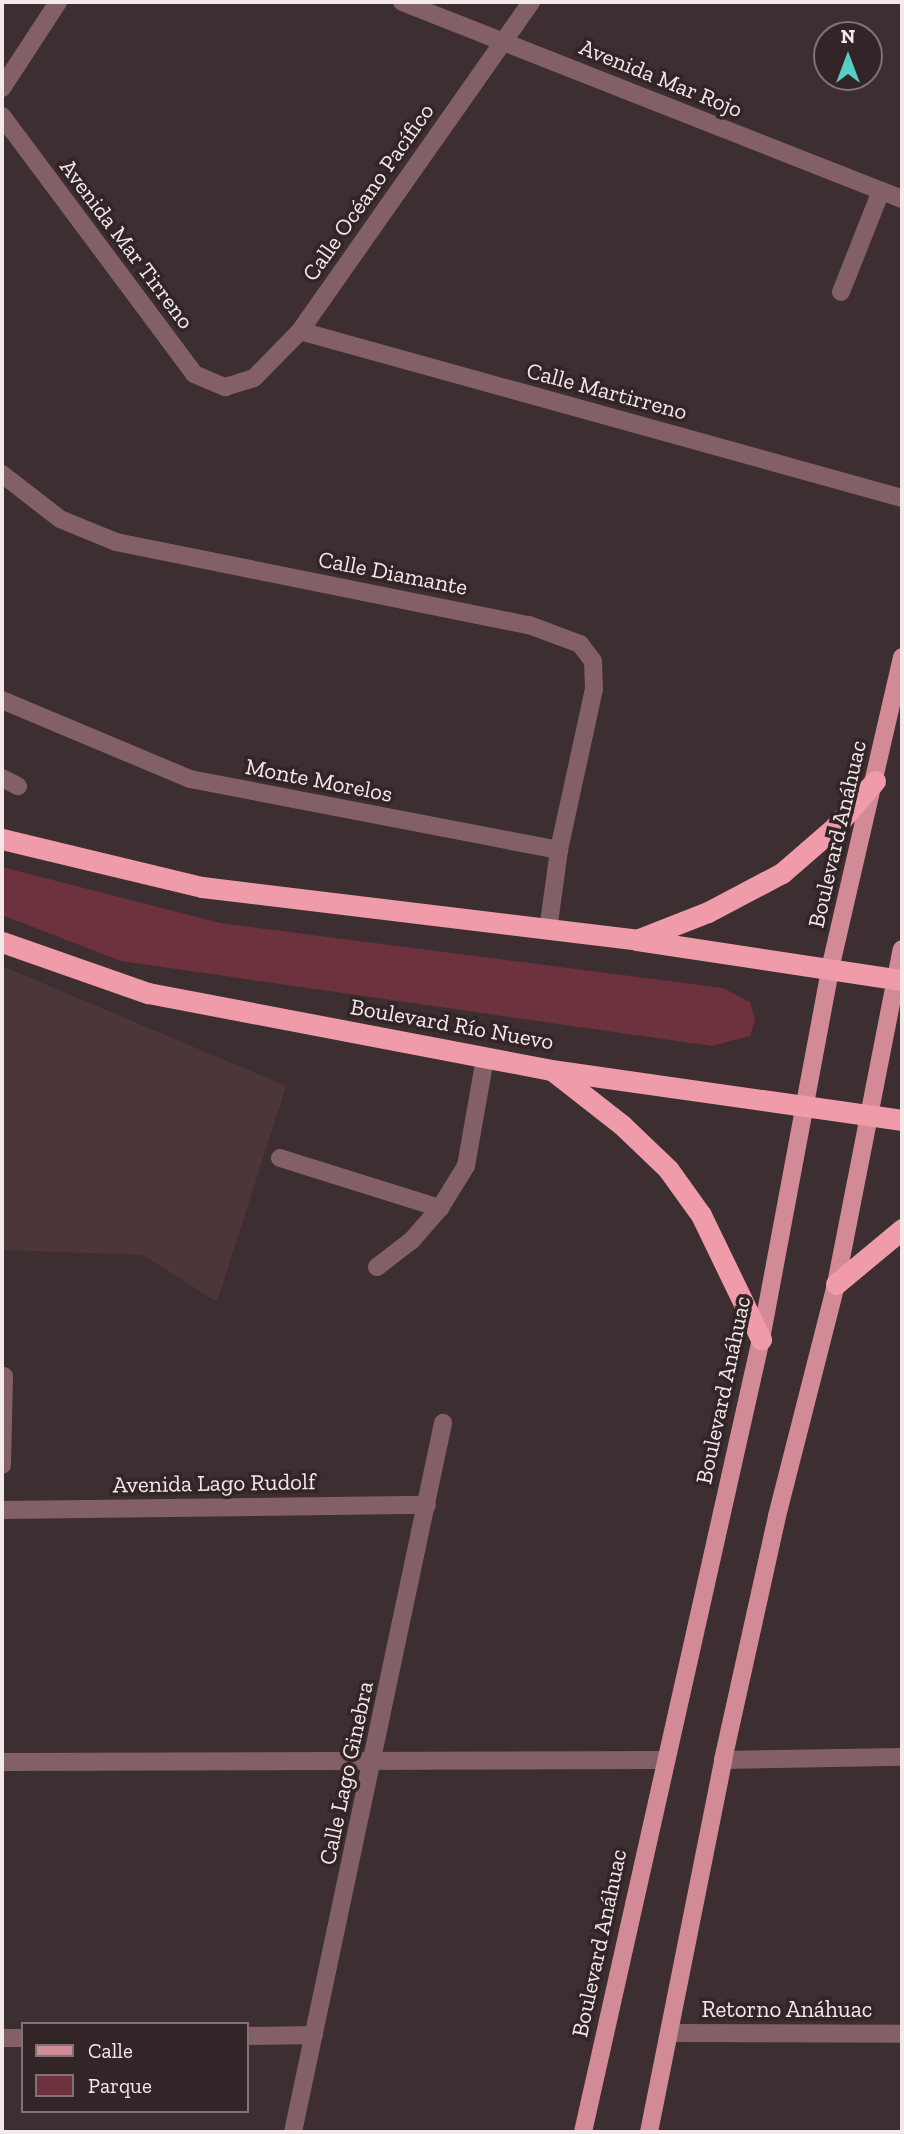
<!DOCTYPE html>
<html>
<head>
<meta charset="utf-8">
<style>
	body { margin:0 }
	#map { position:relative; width:904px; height:2134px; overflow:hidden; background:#3d2e31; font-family:"Zilla Slab",serif }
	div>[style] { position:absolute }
	.built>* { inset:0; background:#4c3639 }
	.green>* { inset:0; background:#6d323e }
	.minor>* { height:18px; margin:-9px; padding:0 9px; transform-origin:9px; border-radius:9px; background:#836065 }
	.major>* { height:18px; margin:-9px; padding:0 9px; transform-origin:9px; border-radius:9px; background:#d28a96 }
	.highway>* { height:21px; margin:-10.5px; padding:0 10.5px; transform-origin:10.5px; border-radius:10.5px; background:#f09ba9 }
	span { translate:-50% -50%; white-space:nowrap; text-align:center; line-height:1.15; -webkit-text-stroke:7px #332527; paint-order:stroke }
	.street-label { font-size:23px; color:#f3e9ea }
	.frame { position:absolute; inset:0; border:4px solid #f3e9ea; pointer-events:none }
	.legend { position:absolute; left:21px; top:2022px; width:228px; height:91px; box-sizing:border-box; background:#332527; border:2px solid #807375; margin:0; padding:9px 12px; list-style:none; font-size:21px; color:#f3e9ea }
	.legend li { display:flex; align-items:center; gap:14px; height:35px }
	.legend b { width:35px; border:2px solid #807375 }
	.north { position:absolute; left:813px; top:21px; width:70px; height:70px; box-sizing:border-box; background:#332527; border:2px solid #807375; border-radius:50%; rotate:0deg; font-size:19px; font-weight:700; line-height:28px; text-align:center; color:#f3e9ea }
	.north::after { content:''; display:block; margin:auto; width:24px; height:32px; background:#55cec5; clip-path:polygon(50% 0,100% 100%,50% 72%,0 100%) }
</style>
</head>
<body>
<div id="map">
	<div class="built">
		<i style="clip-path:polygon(2px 966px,286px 1086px,217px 1302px,143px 1255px,2px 1250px)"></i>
	</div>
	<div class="green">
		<i style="clip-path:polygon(2px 867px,220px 923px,723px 988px,750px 1002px,755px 1020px,750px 1036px,712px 1046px,121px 961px,2px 915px)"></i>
	</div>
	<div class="minor">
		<i style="left:402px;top:2px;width:537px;rotate:21.5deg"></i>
		<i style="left:2px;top:88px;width:103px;rotate:-56.9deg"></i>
		<i style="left:2px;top:116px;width:322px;rotate:53.3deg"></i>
		<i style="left:194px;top:374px;width:34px;rotate:23deg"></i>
		<i style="left:225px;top:387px;width:30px;rotate:-17deg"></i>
		<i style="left:254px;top:378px;width:66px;rotate:-45.6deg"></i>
		<i style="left:300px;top:331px;width:402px;rotate:-54.9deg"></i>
		<i style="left:841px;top:292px;width:109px;rotate:-68.4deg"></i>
		<i style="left:300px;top:331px;width:625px;rotate:15.5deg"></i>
		<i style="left:2px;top:474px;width:73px;rotate:37.8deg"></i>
		<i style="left:60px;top:519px;width:61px;rotate:22.3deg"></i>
		<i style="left:116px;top:542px;width:421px;rotate:11.4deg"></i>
		<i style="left:529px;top:625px;width:54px;rotate:20.4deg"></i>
		<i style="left:580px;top:644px;width:21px;rotate:53deg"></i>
		<i style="left:593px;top:661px;width:28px;rotate:88deg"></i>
		<i style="left:594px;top:689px;width:165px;rotate:102.3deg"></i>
		<i style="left:2px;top:700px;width:204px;rotate:22.8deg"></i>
		<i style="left:190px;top:779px;width:376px;rotate:10.9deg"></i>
		<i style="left:559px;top:850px;width:81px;rotate:97.8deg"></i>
		<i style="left:2px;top:778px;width:18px;rotate:27deg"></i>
		<i style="left:280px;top:1158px;width:168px;rotate:17.4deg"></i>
		<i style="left:377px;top:1267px;width:44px;rotate:-37.6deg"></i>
		<i style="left:412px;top:1240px;width:43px;rotate:-48.8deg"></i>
		<i style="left:440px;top:1208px;width:49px;rotate:-58.2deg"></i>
		<i style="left:466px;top:1166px;width:110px;rotate:-80deg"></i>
		<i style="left:2px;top:1465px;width:89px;rotate:-88.7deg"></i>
		<i style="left:2px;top:1510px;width:425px;rotate:-0.7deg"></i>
		<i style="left:723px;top:1760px;width:179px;rotate:-1deg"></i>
		<i style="left:2px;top:1762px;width:662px;rotate:-0.17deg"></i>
		<i style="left:672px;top:2033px;width:230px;rotate:0.2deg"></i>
		<i style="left:247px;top:2036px;width:67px;rotate:-0.9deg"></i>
		<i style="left:2px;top:2038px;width:21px"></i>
		<i style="left:293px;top:2132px;width:725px;rotate:-78.05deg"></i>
	</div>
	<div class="major">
		<i style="left:583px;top:2132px;width:813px;rotate:-77.35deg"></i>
		<i style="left:761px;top:1339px;width:376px;rotate:-79.4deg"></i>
		<i style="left:830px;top:969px;width:320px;rotate:-77deg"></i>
		<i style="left:649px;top:2132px;width:379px;rotate:-78.7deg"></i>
		<i style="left:723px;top:1760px;width:250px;rotate:-77.5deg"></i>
		<i style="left:777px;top:1516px;width:239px;rotate:-75.7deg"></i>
		<i style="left:836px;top:1284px;width:341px;rotate:-78.9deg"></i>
	</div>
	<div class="highway">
		<i style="left:2px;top:839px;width:206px;rotate:13.5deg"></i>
		<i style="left:202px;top:887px;width:438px;rotate:6.9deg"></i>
		<i style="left:637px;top:940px;width:268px;rotate:8.6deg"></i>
		<i style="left:639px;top:939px;width:74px;rotate:-21.4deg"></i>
		<i style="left:708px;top:912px;width:84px;rotate:-27.8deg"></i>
		<i style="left:782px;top:873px;width:70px;rotate:-41deg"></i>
		<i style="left:835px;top:827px;width:61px;rotate:-49deg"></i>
		<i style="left:2px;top:942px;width:155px;rotate:19.3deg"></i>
		<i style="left:148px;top:993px;width:410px;rotate:10.8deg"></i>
		<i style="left:551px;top:1070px;width:355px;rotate:8.1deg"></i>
		<i style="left:553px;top:1071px;width:88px;rotate:38deg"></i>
		<i style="left:622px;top:1125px;width:64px;rotate:43.7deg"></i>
		<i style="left:668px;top:1169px;width:57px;rotate:54.3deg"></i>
		<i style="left:701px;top:1215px;width:138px;rotate:64.2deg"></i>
		<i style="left:836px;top:1284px;width:86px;rotate:-39.8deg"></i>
	</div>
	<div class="street-label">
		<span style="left:661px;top:78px;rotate:22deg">Avenida Mar Rojo</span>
		<span style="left:368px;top:192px;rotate:-55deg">Calle Océano Pacífico</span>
		<span style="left:127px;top:244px;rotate:53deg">Avenida Mar Tirreno</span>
		<span style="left:607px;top:391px;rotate:15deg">Calle Martirreno</span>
		<span style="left:393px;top:573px;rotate:11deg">Calle Diamante</span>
		<span style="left:319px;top:780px;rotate:11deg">Monte Morelos</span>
		<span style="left:837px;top:834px;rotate:-77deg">Boulevard Anáhuac</span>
		<span style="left:452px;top:1024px;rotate:10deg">Boulevard Río Nuevo</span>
		<span style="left:723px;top:1390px;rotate:-78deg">Boulevard Anáhuac</span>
		<span style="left:214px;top:1483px;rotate:-1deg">Avenida Lago Rudolf</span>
		<span style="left:346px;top:1773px;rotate:-78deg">Calle Lago Ginebra</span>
		<span style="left:599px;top:1943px;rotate:-78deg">Boulevard Anáhuac</span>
		<span style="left:787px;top:2009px">Retorno Anáhuac</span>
	</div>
	<div class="frame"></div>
	<ul class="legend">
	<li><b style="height:9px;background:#d28a96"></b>Calle</li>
	<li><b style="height:19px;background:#6d323e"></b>Parque</li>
	</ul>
	<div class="north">N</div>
</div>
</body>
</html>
